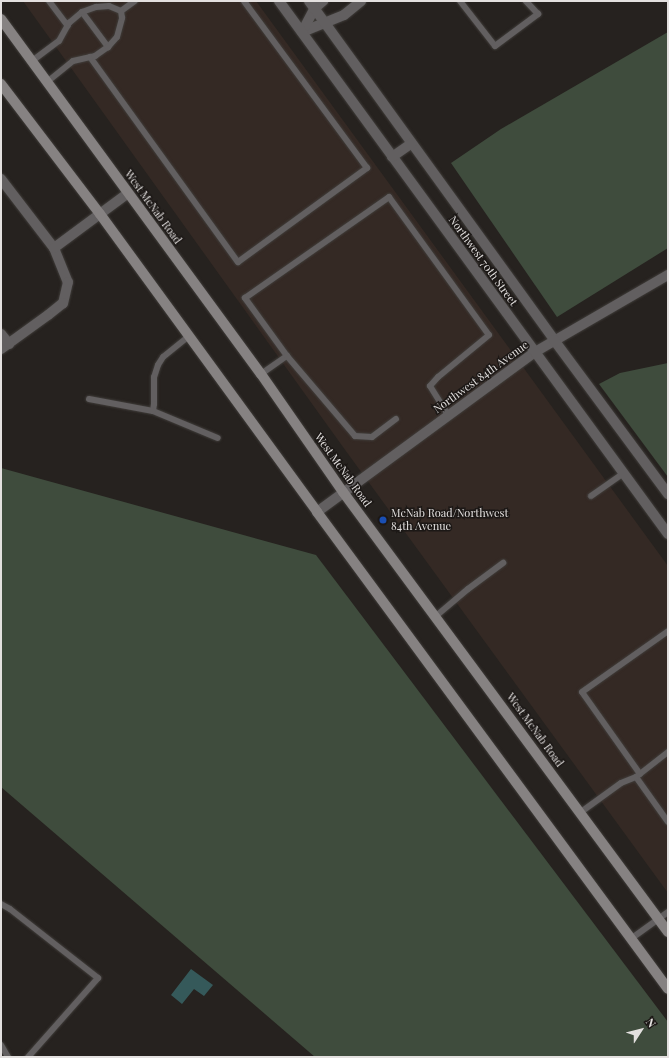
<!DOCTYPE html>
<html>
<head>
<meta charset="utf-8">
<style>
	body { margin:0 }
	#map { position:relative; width:669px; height:1058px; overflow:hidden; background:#26221f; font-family:"Playfair Display",serif }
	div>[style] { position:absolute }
	.built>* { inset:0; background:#342924 }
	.green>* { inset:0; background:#3f4c3d }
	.water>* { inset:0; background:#35595a }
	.roads { filter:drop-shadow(0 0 1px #403d3a) drop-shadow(0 0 1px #403d3a) }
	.service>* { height:6px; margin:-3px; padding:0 3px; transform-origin:3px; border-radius:3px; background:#625f60 }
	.minor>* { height:10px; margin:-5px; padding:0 5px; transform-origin:5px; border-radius:5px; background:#625f60 }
	.tertiary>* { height:10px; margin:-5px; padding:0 5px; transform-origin:5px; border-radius:5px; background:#625f60 }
	.secondary>* { height:10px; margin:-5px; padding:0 5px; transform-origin:5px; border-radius:5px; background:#868282 }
	.dots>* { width:11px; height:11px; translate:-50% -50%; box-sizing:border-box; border:2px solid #1c1816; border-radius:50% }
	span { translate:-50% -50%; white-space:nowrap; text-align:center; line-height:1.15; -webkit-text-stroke:3px #1c1816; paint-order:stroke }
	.street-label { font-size:11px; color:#e3e0df }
	.poi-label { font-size:11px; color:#e3e0df }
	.left { translate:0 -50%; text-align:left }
	.frame { position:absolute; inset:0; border:2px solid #e3e0df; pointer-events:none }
	.north { position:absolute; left:621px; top:1010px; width:40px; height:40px; -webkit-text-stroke:3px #1c1816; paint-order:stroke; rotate:54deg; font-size:11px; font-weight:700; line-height:16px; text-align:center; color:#e3e0df }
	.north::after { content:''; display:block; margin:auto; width:14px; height:18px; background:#e3e0df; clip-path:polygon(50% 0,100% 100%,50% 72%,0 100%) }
</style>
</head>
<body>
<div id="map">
	<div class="built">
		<i style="clip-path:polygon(23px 1px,256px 1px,668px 566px,668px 893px,343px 447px)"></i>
	</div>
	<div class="green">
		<i style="clip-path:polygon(668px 32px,668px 248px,557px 317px,451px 163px,501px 129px)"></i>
		<i style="clip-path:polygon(668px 363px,668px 477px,599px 384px,620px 373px)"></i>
		<i style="clip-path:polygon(1px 468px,316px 555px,668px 1022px,668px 1057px,315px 1057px,1px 787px)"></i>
	</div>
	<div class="water">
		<i style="clip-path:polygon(191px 969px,213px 985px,204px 996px,194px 989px,182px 1004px,171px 995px)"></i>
	</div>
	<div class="roads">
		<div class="service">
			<i style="left:49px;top:1px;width:31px;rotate:53deg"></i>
			<i style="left:460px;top:1px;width:57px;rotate:52.1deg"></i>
			<i style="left:495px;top:46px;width:54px;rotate:-36.7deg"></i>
			<i style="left:538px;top:14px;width:18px;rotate:-133deg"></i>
			<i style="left:121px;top:11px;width:17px;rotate:-36deg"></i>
			<i style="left:82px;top:12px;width:44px;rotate:53.4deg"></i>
			<i style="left:90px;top:57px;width:253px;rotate:54.2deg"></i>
			<i style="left:238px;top:262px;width:160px;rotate:-36.1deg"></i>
			<i style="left:367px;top:168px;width:207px;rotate:-126.4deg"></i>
			<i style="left:32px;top:61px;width:34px;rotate:-37deg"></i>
			<i style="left:59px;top:41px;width:21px;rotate:-61deg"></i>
			<i style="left:69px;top:23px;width:17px;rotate:-40deg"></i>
			<i style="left:82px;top:12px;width:15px;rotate:-20deg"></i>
			<i style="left:96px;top:7px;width:13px;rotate:-4deg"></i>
			<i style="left:109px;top:6px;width:13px;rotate:23deg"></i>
			<i style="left:47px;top:82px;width:33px;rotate:-39deg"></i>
			<i style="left:73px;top:61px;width:23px;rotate:-13deg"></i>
			<i style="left:95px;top:56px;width:16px;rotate:-35deg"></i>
			<i style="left:108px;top:47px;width:13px;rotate:-48deg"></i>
			<i style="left:117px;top:37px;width:20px;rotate:-75deg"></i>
			<i style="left:122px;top:18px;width:7px;rotate:-98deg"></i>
			<i style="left:189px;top:336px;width:33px;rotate:141deg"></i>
			<i style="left:163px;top:357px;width:9px;rotate:122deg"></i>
			<i style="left:158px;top:365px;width:13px;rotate:108deg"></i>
			<i style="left:154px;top:377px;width:27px;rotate:90deg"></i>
			<i style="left:154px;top:404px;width:7px;rotate:98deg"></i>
			<i style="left:153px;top:411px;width:70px;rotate:22.6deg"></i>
			<i style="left:287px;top:356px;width:72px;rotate:-125.9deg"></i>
			<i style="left:245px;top:298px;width:176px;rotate:-35deg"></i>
			<i style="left:389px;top:197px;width:170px;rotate:54.1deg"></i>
			<i style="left:489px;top:335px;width:66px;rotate:140.5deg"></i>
			<i style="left:438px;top:377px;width:12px;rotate:132deg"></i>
			<i style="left:430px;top:386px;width:34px;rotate:58deg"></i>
			<i style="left:261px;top:374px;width:32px;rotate:-35deg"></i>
			<i style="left:287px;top:356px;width:105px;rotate:49.6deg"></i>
			<i style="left:355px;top:436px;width:17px;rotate:3deg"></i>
			<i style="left:372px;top:437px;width:30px;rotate:-37deg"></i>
			<i style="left:89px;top:399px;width:65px;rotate:10.6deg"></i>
			<i style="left:591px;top:496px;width:39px;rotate:-35deg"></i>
			<i style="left:436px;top:616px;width:42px;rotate:-40.2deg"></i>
			<i style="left:468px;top:589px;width:44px;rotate:-36.6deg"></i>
			<i style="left:668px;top:752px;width:41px;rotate:142deg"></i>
			<i style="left:636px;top:777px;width:55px;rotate:54.6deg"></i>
			<i style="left:640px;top:774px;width:100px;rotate:-125.3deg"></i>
			<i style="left:582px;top:692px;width:105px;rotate:-35.3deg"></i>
			<i style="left:581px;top:812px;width:49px;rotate:-35.9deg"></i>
			<i style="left:621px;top:783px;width:16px;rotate:-22deg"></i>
			<i style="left:1px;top:904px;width:10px;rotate:29deg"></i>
			<i style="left:10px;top:909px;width:112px;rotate:38.1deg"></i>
			<i style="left:98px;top:978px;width:106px;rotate:131.5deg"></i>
			<i style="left:632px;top:938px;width:44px;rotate:-35.8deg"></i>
			<i style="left:1px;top:1045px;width:14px;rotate:60deg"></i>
		</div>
		<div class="minor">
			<i style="left:302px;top:32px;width:45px;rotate:-22deg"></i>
			<i style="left:344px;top:15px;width:22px;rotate:-39deg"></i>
			<i style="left:302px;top:32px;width:27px;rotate:-62deg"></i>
			<i style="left:315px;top:8px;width:11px;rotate:-41deg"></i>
			<i style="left:1px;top:179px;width:87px;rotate:52.5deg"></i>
			<i style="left:54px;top:248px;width:37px;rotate:68deg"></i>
			<i style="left:68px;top:282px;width:22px;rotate:103deg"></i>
			<i style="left:63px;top:303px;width:19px;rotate:141deg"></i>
			<i style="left:48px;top:315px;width:58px;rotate:144.1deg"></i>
			<i style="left:54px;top:248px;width:92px;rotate:-36.6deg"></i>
			<i style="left:1px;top:334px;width:13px;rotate:51deg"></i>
			<i style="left:317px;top:512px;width:270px;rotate:-36.3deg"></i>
			<i style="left:535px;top:352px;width:154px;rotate:-30.1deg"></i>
		</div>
		<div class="tertiary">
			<i style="left:279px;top:1px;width:660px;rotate:53.88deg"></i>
			<i style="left:309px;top:1px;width:418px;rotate:54.1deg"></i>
			<i style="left:554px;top:340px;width:192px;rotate:53.5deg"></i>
			<i style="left:392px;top:157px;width:24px;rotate:-35deg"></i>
		</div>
		<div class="secondary">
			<i style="left:1px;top:19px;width:440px;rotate:53.8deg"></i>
			<i style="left:261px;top:374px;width:144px;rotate:55.2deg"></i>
			<i style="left:343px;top:492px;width:547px;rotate:53.55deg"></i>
			<i style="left:1px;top:84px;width:163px;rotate:52.7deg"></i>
			<i style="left:100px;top:214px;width:369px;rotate:53.9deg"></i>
			<i style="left:317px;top:512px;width:592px;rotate:53.65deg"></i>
		</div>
	</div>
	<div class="dots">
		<i style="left:383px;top:520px;background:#1a4fb4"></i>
	</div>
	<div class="street-label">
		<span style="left:153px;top:207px;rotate:54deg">West McNab Road</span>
		<span style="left:483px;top:261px;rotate:54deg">Northwest 70th Street</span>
		<span style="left:481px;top:377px;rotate:-36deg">Northwest 84th Avenue</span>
		<span style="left:343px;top:470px;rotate:54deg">West McNab Road</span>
		<span style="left:535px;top:730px;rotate:54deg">West McNab Road</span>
	</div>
	<div class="poi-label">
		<span class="left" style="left:391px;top:520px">McNab Road/Northwest<br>84th Avenue</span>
	</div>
	<div class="frame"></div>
	<div class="north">N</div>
</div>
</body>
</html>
